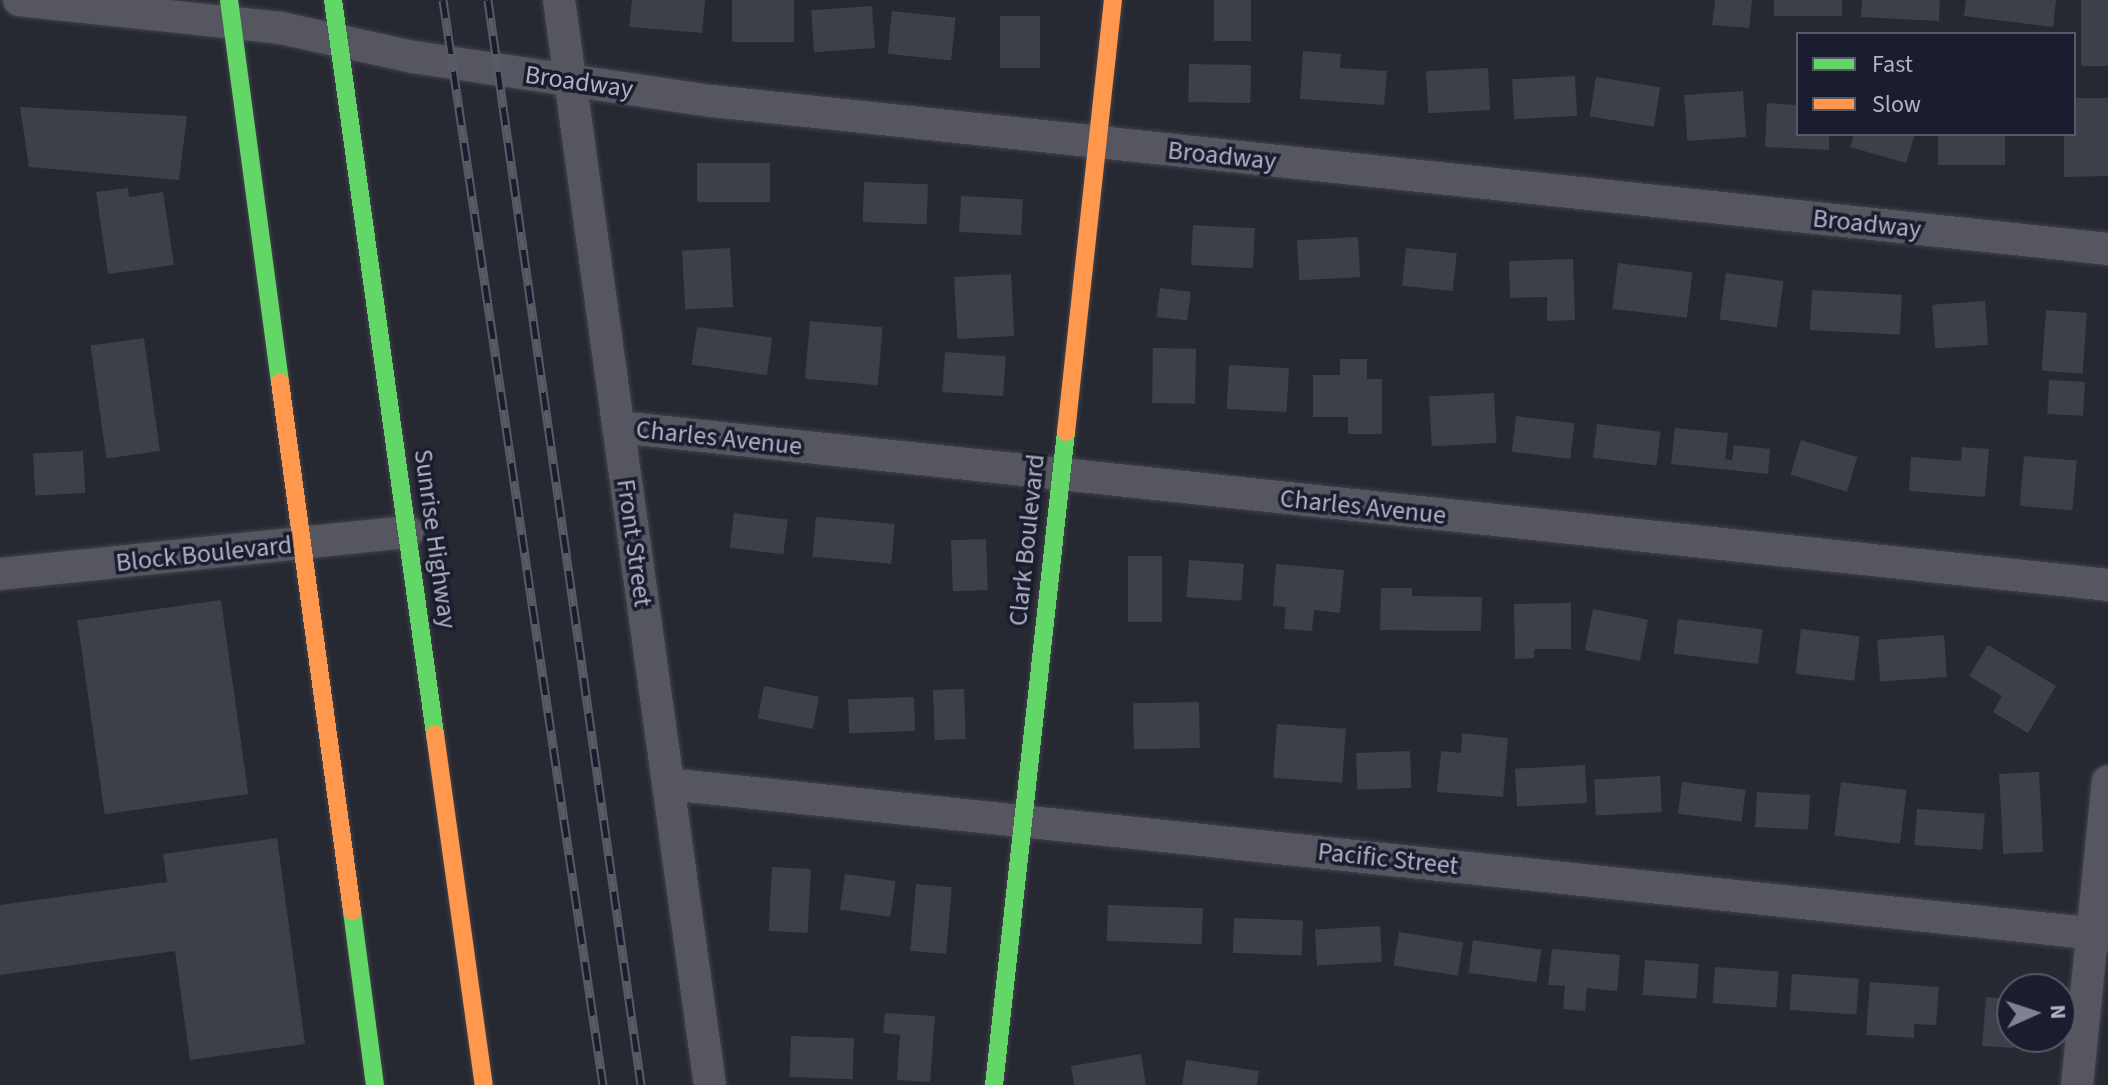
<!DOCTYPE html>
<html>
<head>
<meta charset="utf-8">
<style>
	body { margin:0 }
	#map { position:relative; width:2108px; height:1085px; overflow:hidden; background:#262832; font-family:"Source Sans 3",sans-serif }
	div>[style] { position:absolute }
	.building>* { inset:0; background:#3d3f49; transform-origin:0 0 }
	.roads { filter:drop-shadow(0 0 2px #42434b) drop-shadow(0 0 2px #42434b) }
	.street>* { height:32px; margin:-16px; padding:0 16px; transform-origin:16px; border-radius:16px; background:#555660 }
	.fast>* { height:18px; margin:-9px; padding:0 9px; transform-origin:9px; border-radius:9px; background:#63d668 }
	.slow>* { height:18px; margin:-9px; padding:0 9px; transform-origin:9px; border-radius:9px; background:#ff974d }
	.rail>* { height:9px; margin-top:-4.5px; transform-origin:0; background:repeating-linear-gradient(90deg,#191d2d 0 18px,#585b64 0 36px); box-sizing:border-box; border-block:2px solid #585b64 }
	span { translate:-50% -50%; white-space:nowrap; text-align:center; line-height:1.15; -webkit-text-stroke:7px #191d2d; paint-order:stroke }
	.street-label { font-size:26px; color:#aeb2c5 }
	.legend { position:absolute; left:1796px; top:32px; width:280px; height:104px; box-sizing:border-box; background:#191d2d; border:2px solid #55596a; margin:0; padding:10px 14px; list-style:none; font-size:24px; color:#aeb2c5 }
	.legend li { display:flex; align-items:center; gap:16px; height:40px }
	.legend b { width:40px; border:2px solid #55596a }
	.north { position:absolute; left:1996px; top:973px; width:80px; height:80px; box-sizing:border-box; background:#191d2d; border:2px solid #55596a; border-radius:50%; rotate:87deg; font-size:22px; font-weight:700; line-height:32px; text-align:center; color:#aeb2c5 }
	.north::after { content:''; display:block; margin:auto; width:28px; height:36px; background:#7e8292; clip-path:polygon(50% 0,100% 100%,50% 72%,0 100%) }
</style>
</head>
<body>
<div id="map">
	<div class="building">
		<i style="clip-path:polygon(632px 0,705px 0,702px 33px,629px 27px)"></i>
		<i style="left:732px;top:0;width:62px;height:42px"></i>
		<i style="left:1214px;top:0;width:37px;height:41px"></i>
		<i style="clip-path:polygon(1715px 0,1752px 0,1749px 28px,1712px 25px)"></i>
		<i style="left:1774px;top:0;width:68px;height:16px"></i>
		<i style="clip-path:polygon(1862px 0,1940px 0,1939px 21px,1861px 17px)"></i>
		<i style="clip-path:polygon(1966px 0,2056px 0,2053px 27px,1964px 16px)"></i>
		<i style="left:2081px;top:0;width:27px;height:66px"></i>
		<i style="left:872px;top:6px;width:42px;height:61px;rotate:86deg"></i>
		<i style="left:892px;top:11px;width:64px;height:43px;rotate:6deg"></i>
		<i style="left:1000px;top:16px;width:40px;height:52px"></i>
		<i style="clip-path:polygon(1303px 51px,1341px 54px,1340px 68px,1387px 71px,1384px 105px,1300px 99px)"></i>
		<i style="left:1189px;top:64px;width:62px;height:38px;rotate:1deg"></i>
		<i style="left:1488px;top:68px;width:42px;height:62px;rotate:87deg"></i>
		<i style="left:1575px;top:76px;width:40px;height:63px;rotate:87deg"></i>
		<i style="left:1596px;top:77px;width:65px;height:40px;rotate:9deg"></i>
		<i style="left:1743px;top:91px;width:46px;height:59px;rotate:86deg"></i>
		<i style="clip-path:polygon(2074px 98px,2108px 98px,2108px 176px,2064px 177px,2064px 134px,2074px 134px)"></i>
		<i style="clip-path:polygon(1767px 103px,1798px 105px,1798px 134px,1829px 134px,1829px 150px,1765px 147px)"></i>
		<i style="clip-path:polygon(20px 107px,187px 116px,179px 180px,29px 167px)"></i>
		<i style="clip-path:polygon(1854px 134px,1915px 134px,1906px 163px,1850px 147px)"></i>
		<i style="left:1938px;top:134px;width:67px;height:31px"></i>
		<i style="left:697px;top:163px;width:73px;height:39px"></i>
		<i style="left:864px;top:182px;width:64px;height:40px;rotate:2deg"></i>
		<i style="clip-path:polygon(128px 188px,129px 197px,163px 192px,174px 265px,108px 274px,96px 192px)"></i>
		<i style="left:961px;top:196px;width:62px;height:36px;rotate:3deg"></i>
		<i style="left:1193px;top:225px;width:62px;height:40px;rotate:3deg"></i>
		<i style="left:1358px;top:237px;width:40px;height:61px;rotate:87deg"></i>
		<i style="left:730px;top:248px;width:59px;height:48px;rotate:87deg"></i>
		<i style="left:1406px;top:248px;width:51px;height:38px;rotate:6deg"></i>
		<i style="clip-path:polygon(1573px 259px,1575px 320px,1547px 321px,1547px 297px,1510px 298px,1509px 261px)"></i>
		<i style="left:1618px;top:263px;width:75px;height:46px;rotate:7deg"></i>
		<i style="left:1726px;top:273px;width:58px;height:47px;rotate:8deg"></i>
		<i style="left:1011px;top:274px;width:62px;height:57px;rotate:87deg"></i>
		<i style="left:1160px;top:288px;width:31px;height:29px;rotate:7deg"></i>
		<i style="left:1812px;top:290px;width:90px;height:40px;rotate:3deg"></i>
		<i style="left:1985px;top:301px;width:44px;height:53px;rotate:86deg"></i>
		<i style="left:2046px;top:310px;width:41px;height:61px;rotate:4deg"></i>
		<i style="left:810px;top:321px;width:73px;height:58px;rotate:5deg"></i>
		<i style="left:697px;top:327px;width:76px;height:38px;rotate:8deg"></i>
		<i style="left:144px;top:338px;width:114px;height:54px;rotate:82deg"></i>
		<i style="left:1153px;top:348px;width:43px;height:55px;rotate:1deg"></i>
		<i style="left:945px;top:352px;width:61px;height:40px;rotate:4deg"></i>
		<i style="clip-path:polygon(1340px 359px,1367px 359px,1367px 379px,1382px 379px,1382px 434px,1348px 434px,1348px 417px,1313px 417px,1313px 375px,1340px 375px)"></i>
		<i style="left:1229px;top:365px;width:60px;height:44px;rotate:3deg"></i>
		<i style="left:2049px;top:380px;width:36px;height:34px;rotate:3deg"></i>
		<i style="left:1494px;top:393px;width:50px;height:65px;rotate:87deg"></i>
		<i style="left:1516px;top:416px;width:59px;height:36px;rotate:7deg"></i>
		<i style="left:1597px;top:424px;width:64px;height:34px;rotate:7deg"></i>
		<i style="clip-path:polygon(1675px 428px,1728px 433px,1725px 459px,1732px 460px,1734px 445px,1770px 449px,1768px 474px,1671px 464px)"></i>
		<i style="left:1801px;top:440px;width:59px;height:36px;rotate:17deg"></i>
		<i style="clip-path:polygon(1962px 447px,1989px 449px,1985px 497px,1909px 491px,1911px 457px,1961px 461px)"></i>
		<i style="left:83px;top:451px;width:42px;height:50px;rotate:87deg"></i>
		<i style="left:2024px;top:456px;width:53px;height:50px;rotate:5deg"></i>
		<i style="left:734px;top:513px;width:54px;height:35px;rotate:7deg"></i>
		<i style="left:816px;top:517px;width:79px;height:40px;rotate:5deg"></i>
		<i style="left:986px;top:539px;width:51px;height:35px;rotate:88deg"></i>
		<i style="left:1162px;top:556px;width:66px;height:34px;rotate:90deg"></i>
		<i style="left:1189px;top:560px;width:55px;height:37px;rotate:4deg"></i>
		<i style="clip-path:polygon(1276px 564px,1344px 570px,1340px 613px,1314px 610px,1312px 631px,1284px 629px,1286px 607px,1273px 606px)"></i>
		<i style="clip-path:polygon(1381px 588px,1412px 588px,1412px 596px,1482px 597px,1481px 631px,1380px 630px)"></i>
		<i style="left:221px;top:600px;width:196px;height:145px;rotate:82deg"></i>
		<i style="clip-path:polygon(1571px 603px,1571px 649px,1534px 649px,1534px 658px,1515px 659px,1514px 604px)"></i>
		<i style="left:1593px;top:609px;width:56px;height:42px;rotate:11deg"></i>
		<i style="left:1678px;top:619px;width:85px;height:35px;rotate:7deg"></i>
		<i style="left:1801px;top:629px;width:59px;height:45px;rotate:7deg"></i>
		<i style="left:1944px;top:635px;width:42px;height:67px;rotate:86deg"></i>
		<i style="clip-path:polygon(1988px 645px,2056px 686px,2028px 733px,1993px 712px,2002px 696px,1969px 676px)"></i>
		<i style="left:764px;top:686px;width:56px;height:33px;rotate:11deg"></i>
		<i style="left:964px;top:689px;width:50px;height:31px;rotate:88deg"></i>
		<i style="left:914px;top:697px;width:34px;height:66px;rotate:88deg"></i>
		<i style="left:1199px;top:702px;width:46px;height:66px;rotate:89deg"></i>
		<i style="left:1277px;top:724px;width:69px;height:54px;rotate:4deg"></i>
		<i style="clip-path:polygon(1462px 733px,1508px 738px,1503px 797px,1437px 792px,1441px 751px,1461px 753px)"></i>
		<i style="left:1410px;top:751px;width:37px;height:54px;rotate:88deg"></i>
		<i style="left:1585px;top:765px;width:38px;height:70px;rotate:87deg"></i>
		<i style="left:2039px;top:772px;width:80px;height:40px;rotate:87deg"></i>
		<i style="left:1660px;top:776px;width:36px;height:66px;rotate:87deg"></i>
		<i style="left:1682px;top:782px;width:64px;height:32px;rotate:7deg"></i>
		<i style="left:1841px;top:782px;width:66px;height:54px;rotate:7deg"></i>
		<i style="left:1757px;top:792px;width:53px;height:35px;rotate:3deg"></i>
		<i style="left:1917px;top:809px;width:68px;height:36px;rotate:4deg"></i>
		<i style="clip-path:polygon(277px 838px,305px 1044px,190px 1060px,175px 951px,0 975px,0 905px,167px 882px,163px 854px)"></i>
		<i style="left:772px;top:867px;width:39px;height:64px;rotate:3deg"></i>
		<i style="left:845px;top:874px;width:51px;height:36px;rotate:8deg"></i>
		<i style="left:916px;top:884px;width:36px;height:67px;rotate:5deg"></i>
		<i style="left:1108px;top:905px;width:95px;height:36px;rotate:2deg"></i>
		<i style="left:1234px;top:918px;width:69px;height:35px;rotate:2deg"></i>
		<i style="left:1380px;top:926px;width:36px;height:65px;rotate:87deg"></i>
		<i style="left:1399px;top:932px;width:65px;height:34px;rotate:9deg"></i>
		<i style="left:1473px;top:940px;width:69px;height:33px;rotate:8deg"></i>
		<i style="clip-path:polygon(1552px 949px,1620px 955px,1617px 991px,1587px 988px,1585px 1011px,1563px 1009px,1565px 986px,1548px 985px)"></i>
		<i style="left:1645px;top:960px;width:54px;height:35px;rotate:4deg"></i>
		<i style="left:1715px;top:967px;width:64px;height:36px;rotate:4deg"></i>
		<i style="left:1792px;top:974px;width:67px;height:36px;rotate:4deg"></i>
		<i style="clip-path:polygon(1870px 982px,1939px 987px,1936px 1025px,1914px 1024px,1914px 1038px,1866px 1035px)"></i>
		<i style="clip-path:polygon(1986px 997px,2012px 999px,2014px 1048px,1982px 1046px)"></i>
		<i style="clip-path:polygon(885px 1013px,935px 1016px,930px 1082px,897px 1080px,900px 1035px,883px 1033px)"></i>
		<i style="left:791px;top:1036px;width:63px;height:41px;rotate:2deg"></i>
		<i style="clip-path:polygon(1141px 1054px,1146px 1085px,1074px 1085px,1071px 1066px)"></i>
		<i style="clip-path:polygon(1186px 1060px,1259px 1071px,1257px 1085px,1182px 1085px)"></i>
	</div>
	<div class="roads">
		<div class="street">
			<i style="left:19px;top:0;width:263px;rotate:6.1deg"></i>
			<i style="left:281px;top:28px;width:135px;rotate:12.4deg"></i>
			<i style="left:413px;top:57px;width:302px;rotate:8.4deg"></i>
			<i style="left:712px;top:101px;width:1404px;rotate:6.05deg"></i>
			<i style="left:559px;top:0;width:1095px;rotate:82.08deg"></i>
			<i style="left:618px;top:427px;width:1498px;rotate:6.05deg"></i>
			<i style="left:0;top:574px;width:410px;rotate:-5.9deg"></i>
			<i style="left:668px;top:784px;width:1448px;rotate:5.99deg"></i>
			<i style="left:2077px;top:1085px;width:305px;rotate:-84.2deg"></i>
		</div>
		<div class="fast">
			<i style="left:229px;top:0;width:385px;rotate:82.4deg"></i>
			<i style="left:333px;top:0;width:741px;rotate:82.09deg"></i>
			<i style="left:352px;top:911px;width:176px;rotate:82.5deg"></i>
			<i style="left:994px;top:1085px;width:657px;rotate:-83.71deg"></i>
		</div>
		<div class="slow">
			<i style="left:280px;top:382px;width:534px;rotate:82.25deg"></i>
			<i style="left:1066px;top:432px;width:435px;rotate:-83.8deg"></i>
			<i style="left:435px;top:734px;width:354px;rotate:82.1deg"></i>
		</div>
	</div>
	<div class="rail">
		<i style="left:443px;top:0;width:1097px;rotate:81.61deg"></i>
		<i style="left:488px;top:0;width:1096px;rotate:81.97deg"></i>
	</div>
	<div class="street-label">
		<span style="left:579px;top:82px;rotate:8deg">Broadway</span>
		<span style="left:1222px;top:156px;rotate:6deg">Broadway</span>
		<span style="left:1867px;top:224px;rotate:6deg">Broadway</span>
		<span style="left:719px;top:438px;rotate:6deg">Charles Avenue</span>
		<span style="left:1363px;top:507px;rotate:6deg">Charles Avenue</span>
		<span style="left:435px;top:539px;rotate:82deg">Sunrise Highway</span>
		<span style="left:1027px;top:540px;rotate:-84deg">Clark Boulevard</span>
		<span style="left:634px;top:543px;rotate:82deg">Front Street</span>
		<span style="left:204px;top:554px;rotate:-6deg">Block Boulevard</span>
		<span style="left:1388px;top:859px;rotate:6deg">Pacific Street</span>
	</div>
	<ul class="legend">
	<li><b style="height:10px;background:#63d668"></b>Fast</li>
	<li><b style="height:10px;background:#ff974d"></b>Slow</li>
	</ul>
	<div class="north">N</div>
</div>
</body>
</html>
